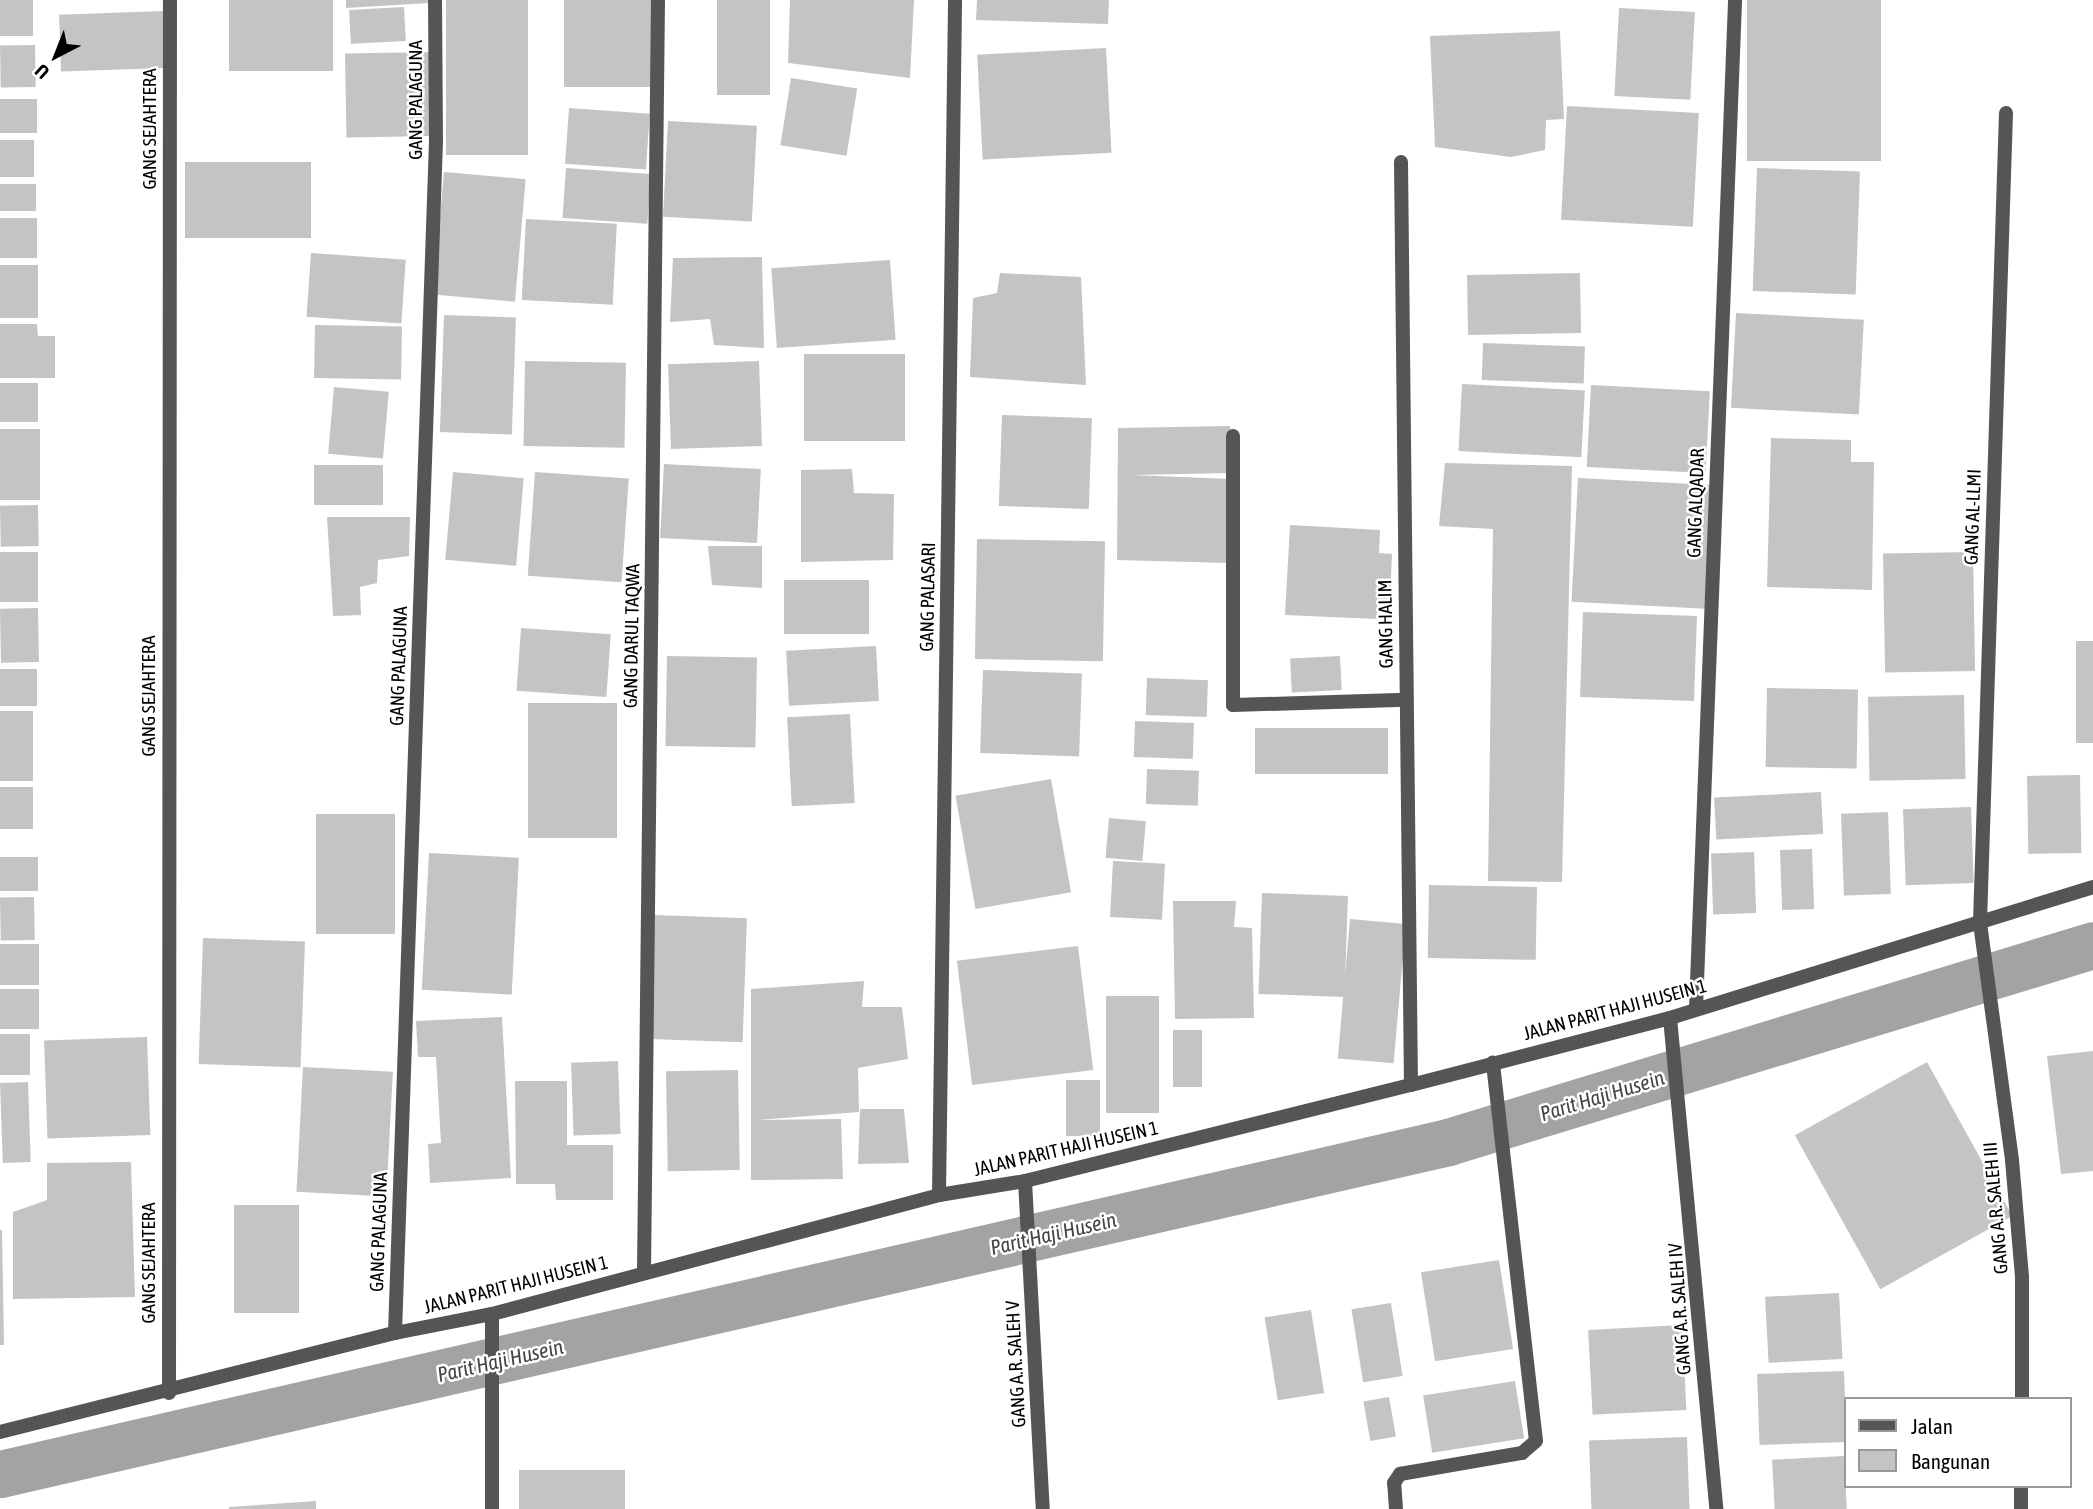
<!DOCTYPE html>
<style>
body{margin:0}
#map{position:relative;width:2093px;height:1509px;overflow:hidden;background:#fff;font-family:"Asap Condensed",sans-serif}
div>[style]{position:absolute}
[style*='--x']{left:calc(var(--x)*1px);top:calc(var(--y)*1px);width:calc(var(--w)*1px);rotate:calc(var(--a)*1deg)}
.canal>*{height:47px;margin:-23.5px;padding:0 23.5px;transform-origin:23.5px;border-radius:23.5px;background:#a3a3a3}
.building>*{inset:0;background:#c4c4c4;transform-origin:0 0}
.street>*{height:14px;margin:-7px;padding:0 7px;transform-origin:7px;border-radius:7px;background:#555}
span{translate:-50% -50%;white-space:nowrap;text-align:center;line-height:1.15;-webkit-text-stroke:5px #fff;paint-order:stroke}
.street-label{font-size:19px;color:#000}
.water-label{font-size:21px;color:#444;font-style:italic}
.legend{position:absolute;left:1844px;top:1397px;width:228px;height:91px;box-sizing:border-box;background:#fff;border:2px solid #999;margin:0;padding:9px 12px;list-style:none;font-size:21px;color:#000}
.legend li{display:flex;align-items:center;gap:14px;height:35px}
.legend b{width:35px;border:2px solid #999}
.north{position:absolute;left:21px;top:21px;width:70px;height:70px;-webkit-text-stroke:5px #fff;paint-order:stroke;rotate:222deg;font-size:19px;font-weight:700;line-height:28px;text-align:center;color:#000}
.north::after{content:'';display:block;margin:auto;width:24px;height:32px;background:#000;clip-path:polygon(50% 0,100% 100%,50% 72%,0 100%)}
</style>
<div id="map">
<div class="canal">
<div style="--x:0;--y:1474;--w:1486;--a:-12.91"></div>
<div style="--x:1448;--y:1142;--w:674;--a:-16.98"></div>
</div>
<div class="building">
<div style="left:0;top:0;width:33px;height:36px"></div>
<div style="left:229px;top:0;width:104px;height:71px"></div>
<div style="clip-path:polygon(346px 0,429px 0,430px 3px,346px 8px)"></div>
<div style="left:446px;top:0;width:82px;height:155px"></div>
<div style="left:564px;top:0;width:90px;height:87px"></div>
<div style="left:717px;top:0;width:53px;height:95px"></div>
<div style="clip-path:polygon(790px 0,914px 0,910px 78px,788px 63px)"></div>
<div style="clip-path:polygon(977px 0,1109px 0,1108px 24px,976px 20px)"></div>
<div style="left:1747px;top:0;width:134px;height:161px"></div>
<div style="left:404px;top:7px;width:34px;height:55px;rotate:87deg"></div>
<div style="left:1619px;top:8px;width:76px;height:88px;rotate:3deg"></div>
<div style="left:163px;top:11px;width:57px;height:104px;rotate:88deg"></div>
<div style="clip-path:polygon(1560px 31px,1564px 119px,1546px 120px,1545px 150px,1511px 157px,1435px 147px,1430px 36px)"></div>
<div style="left:35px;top:45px;width:42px;height:35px;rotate:89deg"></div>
<div style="left:1106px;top:48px;width:105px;height:129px;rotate:87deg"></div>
<div style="left:430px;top:52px;width:84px;height:85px;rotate:89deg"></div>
<div style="left:791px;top:78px;width:67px;height:68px;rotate:9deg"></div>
<div style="left:0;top:99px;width:37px;height:34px"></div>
<div style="left:1567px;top:106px;width:132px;height:114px;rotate:3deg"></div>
<div style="left:569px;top:108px;width:81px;height:56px;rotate:4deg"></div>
<div style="left:668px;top:121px;width:89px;height:96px;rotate:3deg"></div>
<div style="left:0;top:140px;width:34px;height:37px"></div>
<div style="left:311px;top:162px;width:76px;height:126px;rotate:90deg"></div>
<div style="left:566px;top:168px;width:85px;height:50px;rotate:4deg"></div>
<div style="left:1757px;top:168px;width:103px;height:123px;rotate:2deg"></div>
<div style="left:444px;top:172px;width:82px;height:123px;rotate:5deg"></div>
<div style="left:0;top:184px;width:36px;height:27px"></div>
<div style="left:0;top:218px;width:37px;height:40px"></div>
<div style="left:526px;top:219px;width:91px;height:81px;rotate:3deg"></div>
<div style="left:311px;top:253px;width:95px;height:64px;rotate:4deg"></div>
<div style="clip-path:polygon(762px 257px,764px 348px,714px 345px,710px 319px,670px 322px,673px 258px)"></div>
<div style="left:890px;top:260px;width:80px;height:119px;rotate:86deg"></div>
<div style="left:0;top:265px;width:38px;height:53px"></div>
<div style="clip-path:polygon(1000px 273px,1081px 277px,1086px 385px,970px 377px,973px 298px,997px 293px)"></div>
<div style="left:1580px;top:273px;width:60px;height:113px;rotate:89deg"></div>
<div style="left:1736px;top:313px;width:128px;height:95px;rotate:3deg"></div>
<div style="left:444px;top:315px;width:72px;height:117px;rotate:2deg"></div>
<div style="clip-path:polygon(0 324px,37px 324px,38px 336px,55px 336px,55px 378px,0 378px)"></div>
<div style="left:315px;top:325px;width:87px;height:53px;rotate:1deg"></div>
<div style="left:1483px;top:343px;width:102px;height:37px;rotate:2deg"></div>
<div style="left:804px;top:354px;width:101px;height:87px"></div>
<div style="left:525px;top:361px;width:101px;height:85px;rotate:1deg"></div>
<div style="left:759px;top:361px;width:85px;height:91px;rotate:88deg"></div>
<div style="left:0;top:383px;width:38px;height:39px"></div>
<div style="left:1462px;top:384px;width:123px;height:67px;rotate:3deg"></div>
<div style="left:1591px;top:385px;width:119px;height:82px;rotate:3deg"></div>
<div style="left:334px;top:387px;width:55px;height:67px;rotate:5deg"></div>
<div style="left:1002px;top:415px;width:90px;height:91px;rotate:2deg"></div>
<div style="clip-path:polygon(1230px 426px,1231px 473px,1131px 475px,1231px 479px,1229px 563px,1117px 560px,1118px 428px)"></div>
<div style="left:0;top:429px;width:40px;height:71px"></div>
<div style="clip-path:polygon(1771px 438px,1851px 440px,1851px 462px,1874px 462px,1872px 590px,1767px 587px)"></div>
<div style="clip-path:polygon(1445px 463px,1572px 466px,1562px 882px,1488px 881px,1493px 529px,1439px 526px)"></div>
<div style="left:664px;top:464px;width:97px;height:74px;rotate:3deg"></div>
<div style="left:314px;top:465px;width:69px;height:40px"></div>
<div style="clip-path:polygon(852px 469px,854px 493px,894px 494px,893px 560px,801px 562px,801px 470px)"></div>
<div style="left:453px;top:472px;width:71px;height:88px;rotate:5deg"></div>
<div style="left:535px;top:472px;width:94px;height:104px;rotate:4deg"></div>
<div style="left:1578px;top:478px;width:134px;height:124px;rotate:3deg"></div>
<div style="left:38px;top:505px;width:41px;height:38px;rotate:89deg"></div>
<div style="clip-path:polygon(327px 517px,410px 517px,409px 556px,378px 560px,377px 583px,360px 587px,361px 615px,333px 616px)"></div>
<div style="clip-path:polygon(1290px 525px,1380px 530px,1379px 553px,1392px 554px,1390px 600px,1378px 600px,1377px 619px,1285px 615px)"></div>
<div style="left:977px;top:539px;width:128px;height:120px;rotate:1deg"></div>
<div style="clip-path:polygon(708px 546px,762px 546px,762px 588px,712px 585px)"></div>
<div style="left:0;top:552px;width:38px;height:50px"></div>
<div style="left:1973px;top:552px;width:119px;height:90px;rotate:89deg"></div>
<div style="left:784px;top:580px;width:85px;height:54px"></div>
<div style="left:38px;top:608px;width:54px;height:38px;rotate:89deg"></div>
<div style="left:1583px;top:612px;width:114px;height:85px;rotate:2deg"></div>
<div style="left:521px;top:628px;width:90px;height:63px;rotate:4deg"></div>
<div style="left:2076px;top:641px;width:17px;height:102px"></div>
<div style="left:876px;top:646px;width:55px;height:90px;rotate:87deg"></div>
<div style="left:667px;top:656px;width:90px;height:90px;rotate:1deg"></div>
<div style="left:1340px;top:656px;width:34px;height:50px;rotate:87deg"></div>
<div style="left:0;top:669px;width:37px;height:37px"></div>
<div style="left:983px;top:670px;width:99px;height:83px;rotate:2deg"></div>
<div style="left:1147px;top:678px;width:61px;height:37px;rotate:2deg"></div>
<div style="left:1767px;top:688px;width:91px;height:79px;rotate:1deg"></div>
<div style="left:1964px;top:695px;width:84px;height:96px;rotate:89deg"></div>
<div style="left:528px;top:703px;width:89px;height:135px"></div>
<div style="left:0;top:711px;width:33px;height:70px"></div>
<div style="left:850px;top:714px;width:89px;height:63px;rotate:87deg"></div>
<div style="left:1135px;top:721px;width:59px;height:36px;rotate:2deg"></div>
<div style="left:1255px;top:728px;width:133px;height:46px"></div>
<div style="left:1147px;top:769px;width:52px;height:35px;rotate:2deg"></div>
<div style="left:2080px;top:775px;width:78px;height:53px;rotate:89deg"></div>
<div style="left:1051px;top:779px;width:115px;height:97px;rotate:80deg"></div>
<div style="left:0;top:787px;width:33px;height:42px"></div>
<div style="left:1821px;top:792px;width:42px;height:107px;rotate:87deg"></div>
<div style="left:1971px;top:807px;width:76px;height:68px;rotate:88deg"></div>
<div style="left:1888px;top:812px;width:82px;height:47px;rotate:88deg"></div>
<div style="left:316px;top:814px;width:79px;height:120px"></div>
<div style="left:1109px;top:818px;width:37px;height:40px;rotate:5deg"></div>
<div style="left:1812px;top:849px;width:60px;height:32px;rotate:88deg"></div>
<div style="left:1754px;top:852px;width:61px;height:43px;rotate:88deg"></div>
<div style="left:429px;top:853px;width:90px;height:137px;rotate:3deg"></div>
<div style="left:0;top:857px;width:38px;height:34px"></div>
<div style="left:1113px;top:861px;width:52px;height:56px;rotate:3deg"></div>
<div style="left:1429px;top:885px;width:108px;height:73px;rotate:1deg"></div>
<div style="left:1262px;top:893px;width:86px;height:101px;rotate:2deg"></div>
<div style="left:34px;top:897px;width:43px;height:34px;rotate:89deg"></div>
<div style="clip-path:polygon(1173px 901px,1236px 901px,1234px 927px,1252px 928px,1254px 1018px,1175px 1019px)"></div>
<div style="left:654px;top:915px;width:93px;height:124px;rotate:2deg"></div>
<div style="left:1350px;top:919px;width:56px;height:140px;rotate:5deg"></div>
<div style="left:203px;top:938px;width:102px;height:126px;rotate:2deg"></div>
<div style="left:0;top:944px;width:39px;height:41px"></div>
<div style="left:1078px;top:946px;width:125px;height:122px;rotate:83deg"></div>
<div style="clip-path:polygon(864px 981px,862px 1007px,902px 1007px,908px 1059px,858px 1068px,859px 1112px,759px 1120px,841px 1119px,843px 1179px,751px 1180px,751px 989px)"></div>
<div style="left:0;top:989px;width:39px;height:40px"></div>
<div style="left:1106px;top:996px;width:53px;height:117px"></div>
<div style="clip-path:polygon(502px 1017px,511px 1178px,430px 1183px,428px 1144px,441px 1143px,436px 1057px,418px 1057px,416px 1021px)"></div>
<div style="left:1173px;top:1030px;width:29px;height:57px"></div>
<div style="left:0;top:1034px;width:30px;height:41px"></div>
<div style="left:147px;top:1037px;width:98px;height:103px;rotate:88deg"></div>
<div style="clip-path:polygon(2093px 1051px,2093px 1171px,2061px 1174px,2047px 1056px)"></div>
<div style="left:618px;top:1061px;width:73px;height:47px;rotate:88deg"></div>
<div style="left:1927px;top:1062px;width:176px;height:151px;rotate:61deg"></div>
<div style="left:303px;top:1067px;width:90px;height:125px;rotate:3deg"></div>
<div style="left:738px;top:1070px;width:100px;height:72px;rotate:89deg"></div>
<div style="left:1066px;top:1080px;width:34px;height:56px"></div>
<div style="clip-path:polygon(515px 1081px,567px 1081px,567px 1145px,613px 1145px,613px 1200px,556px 1200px,555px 1184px,516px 1184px)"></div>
<div style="left:28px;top:1082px;width:80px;height:28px;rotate:88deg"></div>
<div style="clip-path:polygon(860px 1109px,904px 1109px,909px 1163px,858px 1164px)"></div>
<div style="clip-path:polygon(131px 1162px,135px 1297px,13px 1299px,13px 1212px,47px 1200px,47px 1163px)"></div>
<div style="left:234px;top:1205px;width:65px;height:108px"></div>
<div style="clip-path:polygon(0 1230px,2px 1230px,4px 1345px,0 1345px)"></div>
<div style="left:1499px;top:1260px;width:90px;height:79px;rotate:81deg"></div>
<div style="left:1839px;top:1293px;width:66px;height:74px;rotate:87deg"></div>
<div style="left:1391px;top:1303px;width:74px;height:40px;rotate:81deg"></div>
<div style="left:1311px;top:1310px;width:84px;height:47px;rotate:81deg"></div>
<div style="left:1682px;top:1325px;width:85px;height:94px;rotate:87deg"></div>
<div style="left:1844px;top:1371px;width:71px;height:87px;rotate:88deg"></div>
<div style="left:1515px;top:1381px;width:58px;height:93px;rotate:81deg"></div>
<div style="left:1389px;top:1397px;width:40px;height:26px;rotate:80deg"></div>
<div style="left:1687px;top:1437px;width:72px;height:98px;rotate:88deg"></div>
<div style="left:1844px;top:1456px;width:53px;height:72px;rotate:87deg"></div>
<div style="left:625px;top:1470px;width:39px;height:106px;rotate:90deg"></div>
<div style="clip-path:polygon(316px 1501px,316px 1509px,229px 1509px,229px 1507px)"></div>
</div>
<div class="street">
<div style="--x:2006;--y:113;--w:810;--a:91.84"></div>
<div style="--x:1980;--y:923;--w:239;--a:82.3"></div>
<div style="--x:2012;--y:1160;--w:117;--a:85.1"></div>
<div style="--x:2022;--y:1277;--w:122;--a:90"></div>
<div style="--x:1401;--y:162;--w:923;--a:89.38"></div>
<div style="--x:1233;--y:436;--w:269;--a:90"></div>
<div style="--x:1233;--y:705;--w:173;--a:-1.7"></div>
<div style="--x:1696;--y:1008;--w:1009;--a:-87.78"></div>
<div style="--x:1670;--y:1018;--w:493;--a:84.6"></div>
<div style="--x:1025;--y:1181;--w:328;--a:86.9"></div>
<div style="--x:939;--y:1195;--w:1195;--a:-89.23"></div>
<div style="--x:644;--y:1273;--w:1273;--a:-89.37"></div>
<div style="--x:492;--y:1314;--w:195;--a:90"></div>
<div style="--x:395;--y:1333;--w:1193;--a:-88.03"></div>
<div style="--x:436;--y:141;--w:141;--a:-90.4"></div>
<div style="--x:169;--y:1393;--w:1393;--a:-89.96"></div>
<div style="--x:0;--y:1432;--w:407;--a:-14.1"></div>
<div style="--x:395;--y:1333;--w:99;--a:-11.1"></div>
<div style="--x:492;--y:1314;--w:463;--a:-14.9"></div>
<div style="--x:939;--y:1195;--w:87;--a:-9.2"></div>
<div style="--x:1025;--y:1181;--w:398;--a:-14"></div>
<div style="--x:1411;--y:1085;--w:268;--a:-14.5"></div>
<div style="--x:1670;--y:1018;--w:443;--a:-17.2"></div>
<div style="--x:1396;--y:1509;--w:26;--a:-94"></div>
<div style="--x:1394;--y:1483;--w:11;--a:-56"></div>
<div style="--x:1400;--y:1474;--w:124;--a:-9.8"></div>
<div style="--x:1522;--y:1453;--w:18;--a:-41"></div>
<div style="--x:1536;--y:1441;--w:381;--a:-96.5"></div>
<div style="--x:2021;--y:1509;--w:23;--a:-90"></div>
</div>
<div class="street-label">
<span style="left:416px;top:100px;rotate:-90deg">GANG PALAGUNA</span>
<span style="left:150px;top:129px;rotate:-90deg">GANG SEJAHTERA</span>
<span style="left:1696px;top:503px;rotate:-88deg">GANG ALQADAR</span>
<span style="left:1973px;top:517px;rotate:-88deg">GANG AL-LLMI</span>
<span style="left:928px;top:597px;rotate:-89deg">GANG PALASARI</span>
<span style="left:1386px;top:624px;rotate:-91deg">GANG HALIM</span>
<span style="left:632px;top:636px;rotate:-89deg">GANG DARUL TAQWA</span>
<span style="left:399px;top:666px;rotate:-88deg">GANG PALAGUNA</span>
<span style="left:149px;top:696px;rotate:-90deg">GANG SEJAHTERA</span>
<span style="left:1615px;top:1010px;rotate:-15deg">JALAN PARIT HAJI HUSEIN 1</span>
<span style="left:1066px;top:1149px;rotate:-13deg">JALAN PARIT HAJI HUSEIN 1</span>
<span style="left:1996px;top:1208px;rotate:-95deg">GANG A.R. SALEH III</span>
<span style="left:379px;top:1232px;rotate:-88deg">GANG PALAGUNA</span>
<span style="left:149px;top:1263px;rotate:-90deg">GANG SEJAHTERA</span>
<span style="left:516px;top:1285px;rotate:-14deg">JALAN PARIT HAJI HUSEIN 1</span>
<span style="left:1680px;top:1309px;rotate:-94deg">GANG A.R. SALEH IV</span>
<span style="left:1016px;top:1364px;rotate:-93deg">GANG A.R. SALEH V</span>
</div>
<div class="water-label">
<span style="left:1602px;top:1095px;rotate:-17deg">Parit Haji Husein</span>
<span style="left:1053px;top:1233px;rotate:-13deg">Parit Haji Husein</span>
<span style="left:500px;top:1360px;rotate:-13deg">Parit Haji Husein</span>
</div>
<ul class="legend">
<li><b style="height:9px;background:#555"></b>Jalan</li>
<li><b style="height:19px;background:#c4c4c4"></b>Bangunan</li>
</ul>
<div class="north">U</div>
</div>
